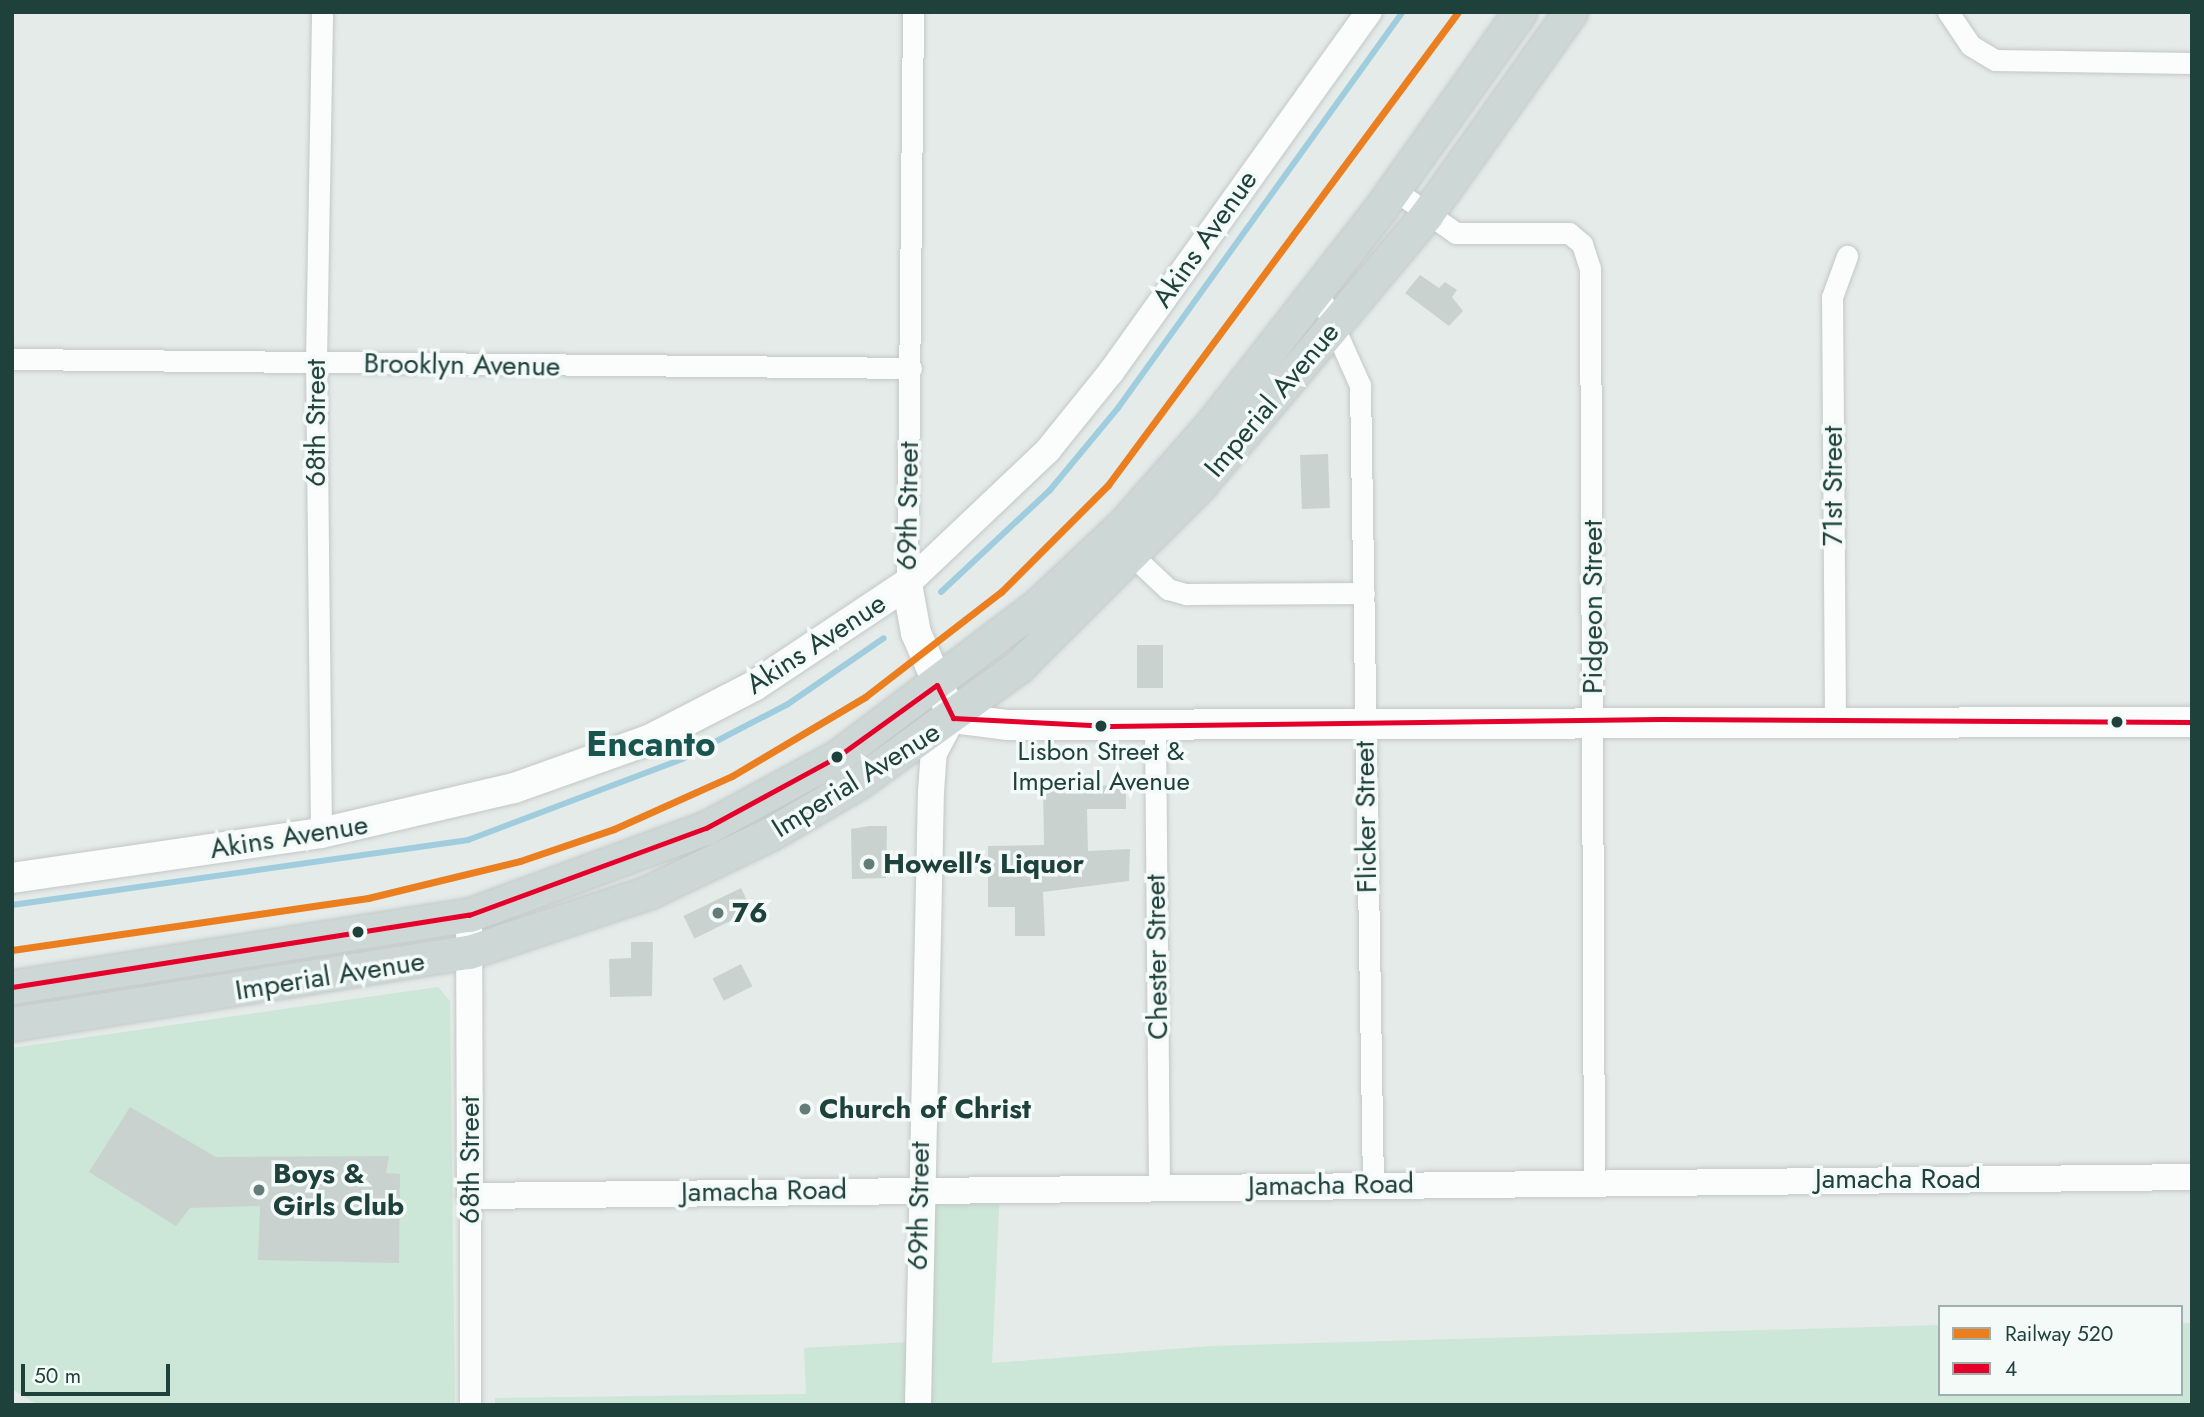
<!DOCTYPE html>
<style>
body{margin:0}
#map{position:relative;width:2204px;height:1417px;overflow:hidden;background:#e5ebe9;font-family:Jost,sans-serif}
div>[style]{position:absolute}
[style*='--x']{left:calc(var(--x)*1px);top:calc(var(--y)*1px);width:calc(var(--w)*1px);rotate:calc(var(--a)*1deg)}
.green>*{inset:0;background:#cce6d7}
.stream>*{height:6px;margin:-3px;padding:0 3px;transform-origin:3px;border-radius:3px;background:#a0cdde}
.building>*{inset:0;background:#cad2d0;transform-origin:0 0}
.roads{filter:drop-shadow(0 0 2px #c2c8c6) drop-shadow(0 0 2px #c2c8c6)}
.minor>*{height:21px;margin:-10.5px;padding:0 10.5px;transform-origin:10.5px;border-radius:10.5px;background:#fbfcfc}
.tertiary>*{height:26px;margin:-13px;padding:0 13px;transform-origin:13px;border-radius:13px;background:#fbfcfc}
.secondary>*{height:30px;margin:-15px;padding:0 15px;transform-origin:15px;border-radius:15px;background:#fbfcfc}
.primary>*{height:33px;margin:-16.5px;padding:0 16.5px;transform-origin:16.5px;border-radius:16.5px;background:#cdd7d5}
.bus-1>*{height:5px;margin:-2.5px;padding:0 2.5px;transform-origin:2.5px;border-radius:2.5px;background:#e4002b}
.rail-1>*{height:7px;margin:-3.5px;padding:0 3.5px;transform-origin:3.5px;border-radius:3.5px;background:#eb7f20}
.dots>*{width:19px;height:19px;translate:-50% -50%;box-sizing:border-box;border:4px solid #f3faf7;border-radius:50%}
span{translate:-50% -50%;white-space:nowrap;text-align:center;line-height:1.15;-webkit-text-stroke:7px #f3faf7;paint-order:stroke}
.bus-label{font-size:26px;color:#1f413c}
.street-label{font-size:28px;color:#1f413c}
.poi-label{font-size:28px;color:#1f413c;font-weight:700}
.left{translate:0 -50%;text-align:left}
.district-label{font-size:35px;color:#19554f;font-weight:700}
.frame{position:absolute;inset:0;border:14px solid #1f413c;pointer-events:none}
.legend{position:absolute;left:1938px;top:1305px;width:245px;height:91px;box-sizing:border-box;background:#f3faf7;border:2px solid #9eb0ac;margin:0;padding:9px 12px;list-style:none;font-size:21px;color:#1f413c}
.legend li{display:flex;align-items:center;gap:14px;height:35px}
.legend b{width:35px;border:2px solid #9eb0ac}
.scale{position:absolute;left:21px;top:1364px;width:149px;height:32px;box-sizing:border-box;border:4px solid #1f413c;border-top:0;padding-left:9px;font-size:21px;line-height:24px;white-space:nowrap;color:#1f413c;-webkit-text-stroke:5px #f3faf7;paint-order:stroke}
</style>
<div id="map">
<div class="green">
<div style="clip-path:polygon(438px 987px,450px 1001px,455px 1405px,38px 1405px,12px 1389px,12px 1048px)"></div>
<div style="clip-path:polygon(918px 1187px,1000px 1187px,992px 1363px,1211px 1346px,1940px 1325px,1940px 1394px,2181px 1394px,2181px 1323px,2192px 1323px,2192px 1405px,495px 1405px,495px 1398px,806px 1394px,804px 1348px,926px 1341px)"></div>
</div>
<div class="stream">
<div style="--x:941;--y:592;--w:149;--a:-43.1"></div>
<div style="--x:1050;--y:490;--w:107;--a:-50.3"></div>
<div style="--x:1118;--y:408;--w:488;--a:-54.3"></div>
<div style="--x:12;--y:905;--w:461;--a:-8.1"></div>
<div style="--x:468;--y:840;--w:229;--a:-20.7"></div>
<div style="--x:682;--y:759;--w:119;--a:-27.4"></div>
<div style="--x:788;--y:704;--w:116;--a:-34.5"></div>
</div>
<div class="building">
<div style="clip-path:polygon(1420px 275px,1439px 288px,1445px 282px,1457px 290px,1452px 297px,1463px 311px,1449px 326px,1405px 293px)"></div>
<div style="left:1328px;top:454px;width:54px;height:28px;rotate:88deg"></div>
<div style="left:1137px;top:645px;width:26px;height:43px"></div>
<div style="clip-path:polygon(1087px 784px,1126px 787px,1126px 809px,1087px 809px,1088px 851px,1130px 849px,1129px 881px,1043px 892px,1045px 936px,1015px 936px,1015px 907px,988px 907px,988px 846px,1044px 845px,1043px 786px)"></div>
<div style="clip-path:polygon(869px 826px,887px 826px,886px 878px,852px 879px,851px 829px)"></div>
<div style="left:741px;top:888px;width:25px;height:64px;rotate:64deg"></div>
<div style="clip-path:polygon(631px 942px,653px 942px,652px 996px,610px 997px,609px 959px,631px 958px)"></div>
<div style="left:741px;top:964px;width:25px;height:32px;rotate:63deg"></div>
<div style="clip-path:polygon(130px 1107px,216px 1157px,389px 1156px,386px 1173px,400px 1174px,399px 1263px,258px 1260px,260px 1206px,190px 1208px,176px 1226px,89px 1172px)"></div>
</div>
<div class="roads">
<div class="minor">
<div style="--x:1948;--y:12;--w:40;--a:56"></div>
<div style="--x:1970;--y:45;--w:29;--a:31"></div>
<div style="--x:1995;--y:60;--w:197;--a:0.9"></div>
<div style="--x:1393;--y:189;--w:77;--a:34.9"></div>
<div style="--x:1456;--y:233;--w:113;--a:0"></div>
<div style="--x:1569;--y:233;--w:17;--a:40"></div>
<div style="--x:1582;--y:244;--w:25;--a:72"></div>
<div style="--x:1590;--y:268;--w:913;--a:89.75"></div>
<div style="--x:1317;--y:289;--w:105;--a:65.9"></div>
<div style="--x:1360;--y:385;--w:800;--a:89.07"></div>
<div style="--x:12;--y:359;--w:899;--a:0.57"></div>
<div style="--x:1134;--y:557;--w:47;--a:43.3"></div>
<div style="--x:1168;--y:589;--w:19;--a:16"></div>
<div style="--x:1186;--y:594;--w:178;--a:-0.3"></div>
<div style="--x:907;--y:584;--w:572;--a:-89.4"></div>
<div style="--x:1835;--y:720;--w:423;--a:-90.4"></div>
<div style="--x:1832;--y:297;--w:44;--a:-69.9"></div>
<div style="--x:1155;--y:726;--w:461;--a:89.5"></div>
<div style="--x:321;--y:833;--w:472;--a:-90.6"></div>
<div style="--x:316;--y:361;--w:349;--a:-89"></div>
<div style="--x:470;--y:1196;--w:209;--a:90"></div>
</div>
<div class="tertiary">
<div style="--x:907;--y:584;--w:195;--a:-43.5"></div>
<div style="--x:1048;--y:450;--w:100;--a:-51.1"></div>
<div style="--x:1111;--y:372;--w:443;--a:-54.4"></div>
<div style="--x:469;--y:915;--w:281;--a:89.8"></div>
<div style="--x:470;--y:1196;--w:1722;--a:-0.63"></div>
<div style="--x:918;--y:1405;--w:613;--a:-88.79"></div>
<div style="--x:931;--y:792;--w:39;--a:-86"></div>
<div style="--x:934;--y:753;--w:40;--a:-62"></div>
</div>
<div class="secondary">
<div style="--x:12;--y:878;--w:312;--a:-8.3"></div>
<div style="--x:321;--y:833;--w:198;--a:-13.1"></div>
<div style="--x:514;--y:788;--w:143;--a:-19.6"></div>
<div style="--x:649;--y:740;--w:118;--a:-27.2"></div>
<div style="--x:754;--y:686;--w:184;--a:-33.7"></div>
<div style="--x:907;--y:584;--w:50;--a:79.6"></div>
<div style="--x:916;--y:633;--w:93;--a:66.5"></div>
<div style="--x:953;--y:718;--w:54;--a:7.4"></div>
<div style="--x:1007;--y:725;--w:1185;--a:-0.15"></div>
</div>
<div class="primary">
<div style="--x:12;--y:987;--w:463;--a:-9"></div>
<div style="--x:469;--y:915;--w:252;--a:-20.2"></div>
<div style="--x:706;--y:828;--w:149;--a:-28.5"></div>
<div style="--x:837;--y:757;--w:252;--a:-37.1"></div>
<div style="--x:1038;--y:605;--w:120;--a:-43.3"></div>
<div style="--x:1125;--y:523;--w:132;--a:-48.7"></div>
<div style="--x:1212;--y:424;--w:273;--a:-52"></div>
<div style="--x:1380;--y:209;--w:242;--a:-54.6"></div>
<div style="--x:12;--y:1024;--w:463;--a:-9"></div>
<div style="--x:469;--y:952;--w:190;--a:-18.4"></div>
<div style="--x:649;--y:892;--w:134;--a:-25.6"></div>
<div style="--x:770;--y:834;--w:103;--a:-30.3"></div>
<div style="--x:859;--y:782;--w:198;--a:-35.9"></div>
<div style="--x:1019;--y:666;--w:255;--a:-45"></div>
<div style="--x:1199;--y:486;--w:354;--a:-50"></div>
<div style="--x:1426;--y:215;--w:249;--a:-54.6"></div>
</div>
</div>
<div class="bus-1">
<div style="--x:953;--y:718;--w:157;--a:2.9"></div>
<div style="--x:1110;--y:726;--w:551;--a:-0.73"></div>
<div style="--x:1661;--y:719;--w:531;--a:0.32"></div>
<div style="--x:12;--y:987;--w:463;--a:-9"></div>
<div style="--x:469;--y:915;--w:252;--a:-20.2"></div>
<div style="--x:706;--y:828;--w:149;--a:-28.5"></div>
<div style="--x:837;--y:757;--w:123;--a:-35.8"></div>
<div style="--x:937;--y:685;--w:37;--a:64"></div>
</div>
<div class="rail-1">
<div style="--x:12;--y:950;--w:360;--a:-8.3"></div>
<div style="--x:368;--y:898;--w:156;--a:-13.7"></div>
<div style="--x:520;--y:861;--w:99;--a:-18.8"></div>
<div style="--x:614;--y:829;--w:129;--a:-24.2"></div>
<div style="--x:732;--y:776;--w:155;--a:-30.7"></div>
<div style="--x:865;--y:697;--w:172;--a:-37.7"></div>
<div style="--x:1001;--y:592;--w:151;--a:-45"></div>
<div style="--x:1108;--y:485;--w:588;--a:-53.5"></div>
</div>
<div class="dots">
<div style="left:2117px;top:722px;background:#1f413c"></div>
<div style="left:1101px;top:726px;background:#1f413c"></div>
<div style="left:837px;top:757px;background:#1f413c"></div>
<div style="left:869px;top:864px;background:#647c79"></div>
<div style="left:718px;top:913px;background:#647c79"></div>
<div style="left:358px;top:932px;background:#1f413c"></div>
<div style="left:805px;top:1109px;background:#647c79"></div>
<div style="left:259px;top:1190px;background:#647c79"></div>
</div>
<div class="bus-label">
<span style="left:1101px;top:767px">Lisbon Street &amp;<br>Imperial Avenue</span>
</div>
<div class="street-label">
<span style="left:1205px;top:239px;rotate:-55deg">Akins Avenue</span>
<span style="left:462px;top:365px;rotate:1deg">Brooklyn Avenue</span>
<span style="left:1272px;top:400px;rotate:-50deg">Imperial Avenue</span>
<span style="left:316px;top:423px;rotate:-90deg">68th Street</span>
<span style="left:1833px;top:486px;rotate:-90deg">71st Street</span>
<span style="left:908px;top:506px;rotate:-89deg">69th Street</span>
<span style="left:1593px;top:607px;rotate:-90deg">Pidgeon Street</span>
<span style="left:816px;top:644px;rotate:-33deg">Akins Avenue</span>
<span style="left:856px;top:780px;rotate:-32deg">Imperial Avenue</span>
<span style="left:1366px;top:817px;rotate:-91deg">Flicker Street</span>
<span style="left:289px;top:837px;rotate:-9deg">Akins Avenue</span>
<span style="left:1157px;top:957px;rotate:-91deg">Chester Street</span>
<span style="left:330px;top:976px;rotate:-9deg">Imperial Avenue</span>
<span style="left:470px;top:1160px;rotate:-90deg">68th Street</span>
<span style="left:1898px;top:1179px">Jamacha Road</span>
<span style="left:1331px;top:1185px;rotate:-1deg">Jamacha Road</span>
<span style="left:764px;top:1191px;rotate:-1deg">Jamacha Road</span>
<span style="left:919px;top:1206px;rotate:-89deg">69th Street</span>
</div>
<div class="poi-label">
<span class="left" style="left:883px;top:864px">Howell's Liquor</span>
<span class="left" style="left:732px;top:913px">76</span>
<span class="left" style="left:819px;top:1109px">Church of Christ</span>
<span class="left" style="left:273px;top:1190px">Boys &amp;<br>Girls Club</span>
</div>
<div class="district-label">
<span style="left:651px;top:744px">Encanto</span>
</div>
<div class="frame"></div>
<ul class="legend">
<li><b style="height:9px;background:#eb7f20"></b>Railway 520</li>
<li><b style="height:9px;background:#e4002b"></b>4</li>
</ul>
<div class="scale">50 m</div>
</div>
